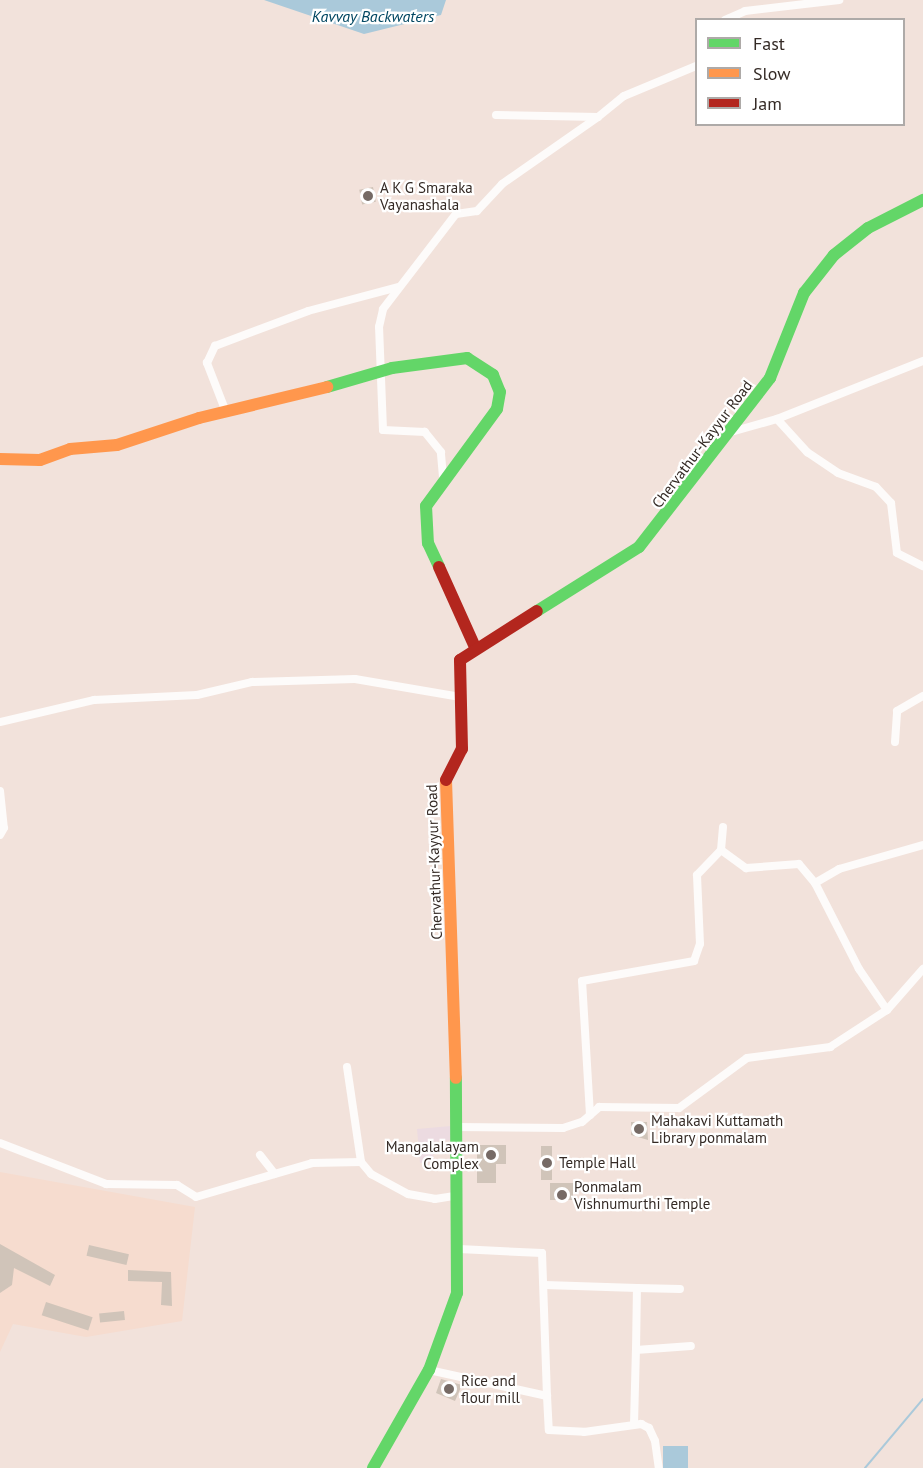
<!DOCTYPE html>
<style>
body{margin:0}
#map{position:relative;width:923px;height:1468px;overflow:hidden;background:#f2e2db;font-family:"PT Sans",sans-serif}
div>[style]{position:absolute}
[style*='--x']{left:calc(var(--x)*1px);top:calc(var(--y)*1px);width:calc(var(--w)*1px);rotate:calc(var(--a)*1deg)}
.built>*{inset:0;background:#f6dccf}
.industrial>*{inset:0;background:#ecdbe1}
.water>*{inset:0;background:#aac9da;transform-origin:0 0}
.stream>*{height:2px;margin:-1px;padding:0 1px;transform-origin:1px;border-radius:1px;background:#aac9da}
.building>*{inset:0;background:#d0c4b9;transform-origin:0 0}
.street>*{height:8px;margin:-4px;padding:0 4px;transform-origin:4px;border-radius:4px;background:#fdfbfa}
.fast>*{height:12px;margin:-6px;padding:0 6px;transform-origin:6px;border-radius:6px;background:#63d668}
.slow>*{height:12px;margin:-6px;padding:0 6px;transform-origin:6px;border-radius:6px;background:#ff974d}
.jam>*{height:12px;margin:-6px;padding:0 6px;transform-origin:6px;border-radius:6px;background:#b3261e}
.dots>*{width:16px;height:16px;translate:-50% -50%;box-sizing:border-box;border:3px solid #fff;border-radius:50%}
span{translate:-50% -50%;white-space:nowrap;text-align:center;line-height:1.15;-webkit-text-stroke:4.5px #fff;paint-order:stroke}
.poi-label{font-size:15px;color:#342a25}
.left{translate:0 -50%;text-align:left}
.right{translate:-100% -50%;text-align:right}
.street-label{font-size:15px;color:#342a25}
.water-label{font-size:16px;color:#004661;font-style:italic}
.legend{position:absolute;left:695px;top:18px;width:210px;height:108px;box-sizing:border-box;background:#fff;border:2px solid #aeaaa8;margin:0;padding:8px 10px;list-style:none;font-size:18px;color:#342a25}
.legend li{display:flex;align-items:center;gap:12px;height:30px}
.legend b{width:30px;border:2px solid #aeaaa8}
</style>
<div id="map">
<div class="built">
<div style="clip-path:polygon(0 1172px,195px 1207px,182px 1321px,86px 1337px,13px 1324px,0 1352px)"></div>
</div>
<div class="industrial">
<div style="clip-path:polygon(451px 1126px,452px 1140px,432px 1142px,434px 1162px,420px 1163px,417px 1129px)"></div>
</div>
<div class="water">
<div style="clip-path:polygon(264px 0,446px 0,441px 15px,364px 34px)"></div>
<div style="left:688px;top:1446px;width:22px;height:25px;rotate:90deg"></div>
</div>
<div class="stream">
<div style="--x:865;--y:1468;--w:90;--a:-50"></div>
</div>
<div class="building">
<div style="left:373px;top:187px;width:15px;height:14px;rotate:79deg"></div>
<div style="clip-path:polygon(631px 1122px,647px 1122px,648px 1140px,631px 1135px)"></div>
<div style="clip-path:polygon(477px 1145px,506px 1145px,506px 1164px,496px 1164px,496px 1183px,477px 1183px)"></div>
<div style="left:541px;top:1146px;width:11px;height:34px"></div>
<div style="left:550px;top:1183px;width:23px;height:17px"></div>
<div style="clip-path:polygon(0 1244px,55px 1275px,50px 1286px,14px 1268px,12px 1285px,0 1293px)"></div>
<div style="left:89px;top:1245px;width:41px;height:11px;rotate:13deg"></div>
<div style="clip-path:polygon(128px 1270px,171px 1272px,172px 1306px,161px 1305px,162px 1282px,128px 1281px)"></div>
<div style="left:46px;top:1302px;width:49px;height:14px;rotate:18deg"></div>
<div style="left:124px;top:1311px;width:9px;height:25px;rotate:84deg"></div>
<div style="clip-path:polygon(441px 1379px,462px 1385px,455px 1401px,436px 1393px)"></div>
</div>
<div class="street">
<div style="--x:725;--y:20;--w:22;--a:-24"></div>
<div style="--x:745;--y:11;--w:95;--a:-6.7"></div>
<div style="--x:496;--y:115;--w:102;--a:1.1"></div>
<div style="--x:598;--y:117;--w:33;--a:-39"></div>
<div style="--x:624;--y:96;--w:78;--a:-22.6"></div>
<div style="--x:226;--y:412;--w:53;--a:-111.2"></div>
<div style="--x:207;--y:363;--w:19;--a:-65"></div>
<div style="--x:215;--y:346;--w:99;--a:-20.6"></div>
<div style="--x:308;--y:311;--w:93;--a:-14.9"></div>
<div style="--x:777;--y:419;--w:45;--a:47.7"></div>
<div style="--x:807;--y:452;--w:37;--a:34"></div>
<div style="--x:838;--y:473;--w:40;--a:20.2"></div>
<div style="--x:876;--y:487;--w:22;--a:47"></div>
<div style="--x:891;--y:503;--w:50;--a:83.2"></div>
<div style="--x:897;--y:553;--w:29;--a:27"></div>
<div style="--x:731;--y:432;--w:48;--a:-15.8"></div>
<div style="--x:777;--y:419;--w:157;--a:-21.7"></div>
<div style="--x:443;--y:477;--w:25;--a:-95"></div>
<div style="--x:441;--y:452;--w:26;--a:-129"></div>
<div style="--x:425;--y:432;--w:42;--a:-177.3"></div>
<div style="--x:383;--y:430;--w:103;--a:-92.2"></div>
<div style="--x:379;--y:327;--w:18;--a:-77"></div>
<div style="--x:383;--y:309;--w:120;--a:-52.5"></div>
<div style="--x:456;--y:214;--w:21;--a:-8"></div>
<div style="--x:477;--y:211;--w:37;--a:-47"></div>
<div style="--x:502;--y:184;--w:117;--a:-34.9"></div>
<div style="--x:0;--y:722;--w:97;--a:-13.2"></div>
<div style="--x:94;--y:700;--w:103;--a:-2.8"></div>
<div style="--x:197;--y:695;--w:57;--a:-13.3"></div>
<div style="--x:252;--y:682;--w:103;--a:-1.7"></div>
<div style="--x:355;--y:679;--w:107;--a:9.7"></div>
<div style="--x:895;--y:742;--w:31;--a:-86"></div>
<div style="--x:897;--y:711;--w:30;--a:-30"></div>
<div style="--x:0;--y:791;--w:37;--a:84"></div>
<div style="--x:4;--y:828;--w:8;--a:120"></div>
<div style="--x:721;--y:850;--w:31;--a:36"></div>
<div style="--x:746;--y:868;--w:53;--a:-4.3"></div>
<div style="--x:799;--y:864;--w:25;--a:50"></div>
<div style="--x:887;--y:1010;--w:50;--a:-124.3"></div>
<div style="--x:859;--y:969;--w:97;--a:-117.1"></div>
<div style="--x:815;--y:883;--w:28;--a:-30"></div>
<div style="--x:839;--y:869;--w:87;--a:-15.9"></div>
<div style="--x:347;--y:1067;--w:96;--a:81.6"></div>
<div style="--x:590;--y:1115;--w:134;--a:-93.4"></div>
<div style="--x:582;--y:981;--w:114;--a:-10.1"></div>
<div style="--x:694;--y:961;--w:18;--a:-71"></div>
<div style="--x:700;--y:944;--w:69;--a:-92.5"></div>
<div style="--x:697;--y:875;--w:35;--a:-46"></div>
<div style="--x:721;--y:850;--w:23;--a:-85"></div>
<div style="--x:456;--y:1127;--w:107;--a:0.5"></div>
<div style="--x:563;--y:1128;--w:20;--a:-18"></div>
<div style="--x:582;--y:1122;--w:23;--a:-41"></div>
<div style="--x:599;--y:1107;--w:80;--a:0.7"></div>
<div style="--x:679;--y:1108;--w:84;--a:-36.3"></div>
<div style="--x:747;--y:1058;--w:84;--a:-7.5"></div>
<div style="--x:830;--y:1047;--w:68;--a:-33"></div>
<div style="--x:887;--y:1010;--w:55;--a:-48.7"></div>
<div style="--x:0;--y:1143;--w:114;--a:21.1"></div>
<div style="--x:106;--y:1184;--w:71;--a:0.8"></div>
<div style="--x:177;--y:1185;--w:22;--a:32"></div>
<div style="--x:196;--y:1197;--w:121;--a:-16.3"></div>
<div style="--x:312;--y:1163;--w:49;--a:-1.2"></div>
<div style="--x:361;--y:1162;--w:16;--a:50"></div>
<div style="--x:371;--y:1174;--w:42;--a:28.4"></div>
<div style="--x:408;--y:1194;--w:27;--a:10"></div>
<div style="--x:435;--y:1199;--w:20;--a:-9"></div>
<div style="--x:260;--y:1155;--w:24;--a:52"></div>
<div style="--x:459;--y:1249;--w:83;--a:2.8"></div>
<div style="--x:542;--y:1253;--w:143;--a:88"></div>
<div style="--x:545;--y:1285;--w:92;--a:1.9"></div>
<div style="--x:636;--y:1350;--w:62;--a:-89.1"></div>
<div style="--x:637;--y:1288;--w:43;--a:1.3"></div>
<div style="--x:429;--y:1370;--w:121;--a:12.4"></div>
<div style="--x:547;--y:1396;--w:34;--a:87"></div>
<div style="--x:549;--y:1430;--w:35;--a:3"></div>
<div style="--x:584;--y:1432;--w:58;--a:-8"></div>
<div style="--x:641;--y:1424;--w:9;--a:27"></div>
<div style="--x:649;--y:1428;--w:14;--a:65"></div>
<div style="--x:655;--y:1441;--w:27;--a:82"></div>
<div style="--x:634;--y:1424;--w:74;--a:-88.5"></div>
<div style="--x:636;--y:1350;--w:55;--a:-4.2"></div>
</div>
<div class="fast">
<div style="--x:327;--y:387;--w:68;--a:-16.3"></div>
<div style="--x:392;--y:368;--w:76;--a:-7.6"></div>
<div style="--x:467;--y:358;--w:31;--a:33"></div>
<div style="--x:493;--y:375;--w:18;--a:68"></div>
<div style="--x:500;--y:392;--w:17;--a:100"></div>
<div style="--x:497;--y:409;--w:120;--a:126.2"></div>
<div style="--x:426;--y:506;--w:37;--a:87"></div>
<div style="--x:428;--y:543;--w:26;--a:65"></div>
<div style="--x:537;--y:611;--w:120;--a:-32.1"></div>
<div style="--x:639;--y:547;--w:214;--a:-52.2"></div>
<div style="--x:770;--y:378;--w:92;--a:-68.2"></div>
<div style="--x:804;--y:293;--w:48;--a:-51.7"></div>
<div style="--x:834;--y:255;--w:43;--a:-38.5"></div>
<div style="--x:868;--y:228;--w:62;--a:-27"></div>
<div style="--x:373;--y:1468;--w:113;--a:-60.3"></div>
<div style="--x:429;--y:1370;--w:82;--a:-70"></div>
<div style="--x:457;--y:1293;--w:215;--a:-90.3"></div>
</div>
<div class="slow">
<div style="--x:0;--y:459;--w:40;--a:1.4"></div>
<div style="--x:40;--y:460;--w:32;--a:-20"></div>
<div style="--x:70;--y:449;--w:47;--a:-4.9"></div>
<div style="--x:117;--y:445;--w:86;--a:-18.2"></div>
<div style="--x:199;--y:418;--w:132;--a:-13.6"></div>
<div style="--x:446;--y:780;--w:298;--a:88.1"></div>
</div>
<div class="jam">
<div style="--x:439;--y:567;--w:88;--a:65.8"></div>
<div style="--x:446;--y:780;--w:35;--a:-63"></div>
<div style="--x:462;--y:749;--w:89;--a:-91.3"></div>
<div style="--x:460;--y:660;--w:91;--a:-32.5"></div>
</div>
<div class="dots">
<div style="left:368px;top:196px;background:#766a65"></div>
<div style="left:639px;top:1129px;background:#766a65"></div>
<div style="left:491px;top:1155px;background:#766a65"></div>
<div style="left:547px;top:1163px;background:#766a65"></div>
<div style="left:562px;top:1195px;background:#766a65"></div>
<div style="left:449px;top:1389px;background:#766a65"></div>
</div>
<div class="poi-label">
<span class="left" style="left:380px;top:196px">A K G Smaraka<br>Vayanashala</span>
<span class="left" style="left:651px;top:1129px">Mahakavi Kuttamath<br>Library ponmalam</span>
<span class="right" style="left:479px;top:1155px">Mangalalayam<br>Complex</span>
<span class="left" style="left:559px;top:1163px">Temple Hall</span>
<span class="left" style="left:574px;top:1195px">Ponmalam<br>Vishnumurthi Temple</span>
<span class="left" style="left:461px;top:1389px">Rice and<br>flour mill</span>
</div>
<div class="street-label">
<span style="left:702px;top:444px;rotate:-53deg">Chervathur-Kayyur Road</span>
<span style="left:434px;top:862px;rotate:-92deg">Chervathur-Kayyur Road</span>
</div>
<div class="water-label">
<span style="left:373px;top:16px">Kavvay Backwaters</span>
</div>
<ul class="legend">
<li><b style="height:8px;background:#63d668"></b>Fast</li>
<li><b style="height:8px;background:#ff974d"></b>Slow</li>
<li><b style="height:8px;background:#b3261e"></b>Jam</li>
</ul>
</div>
